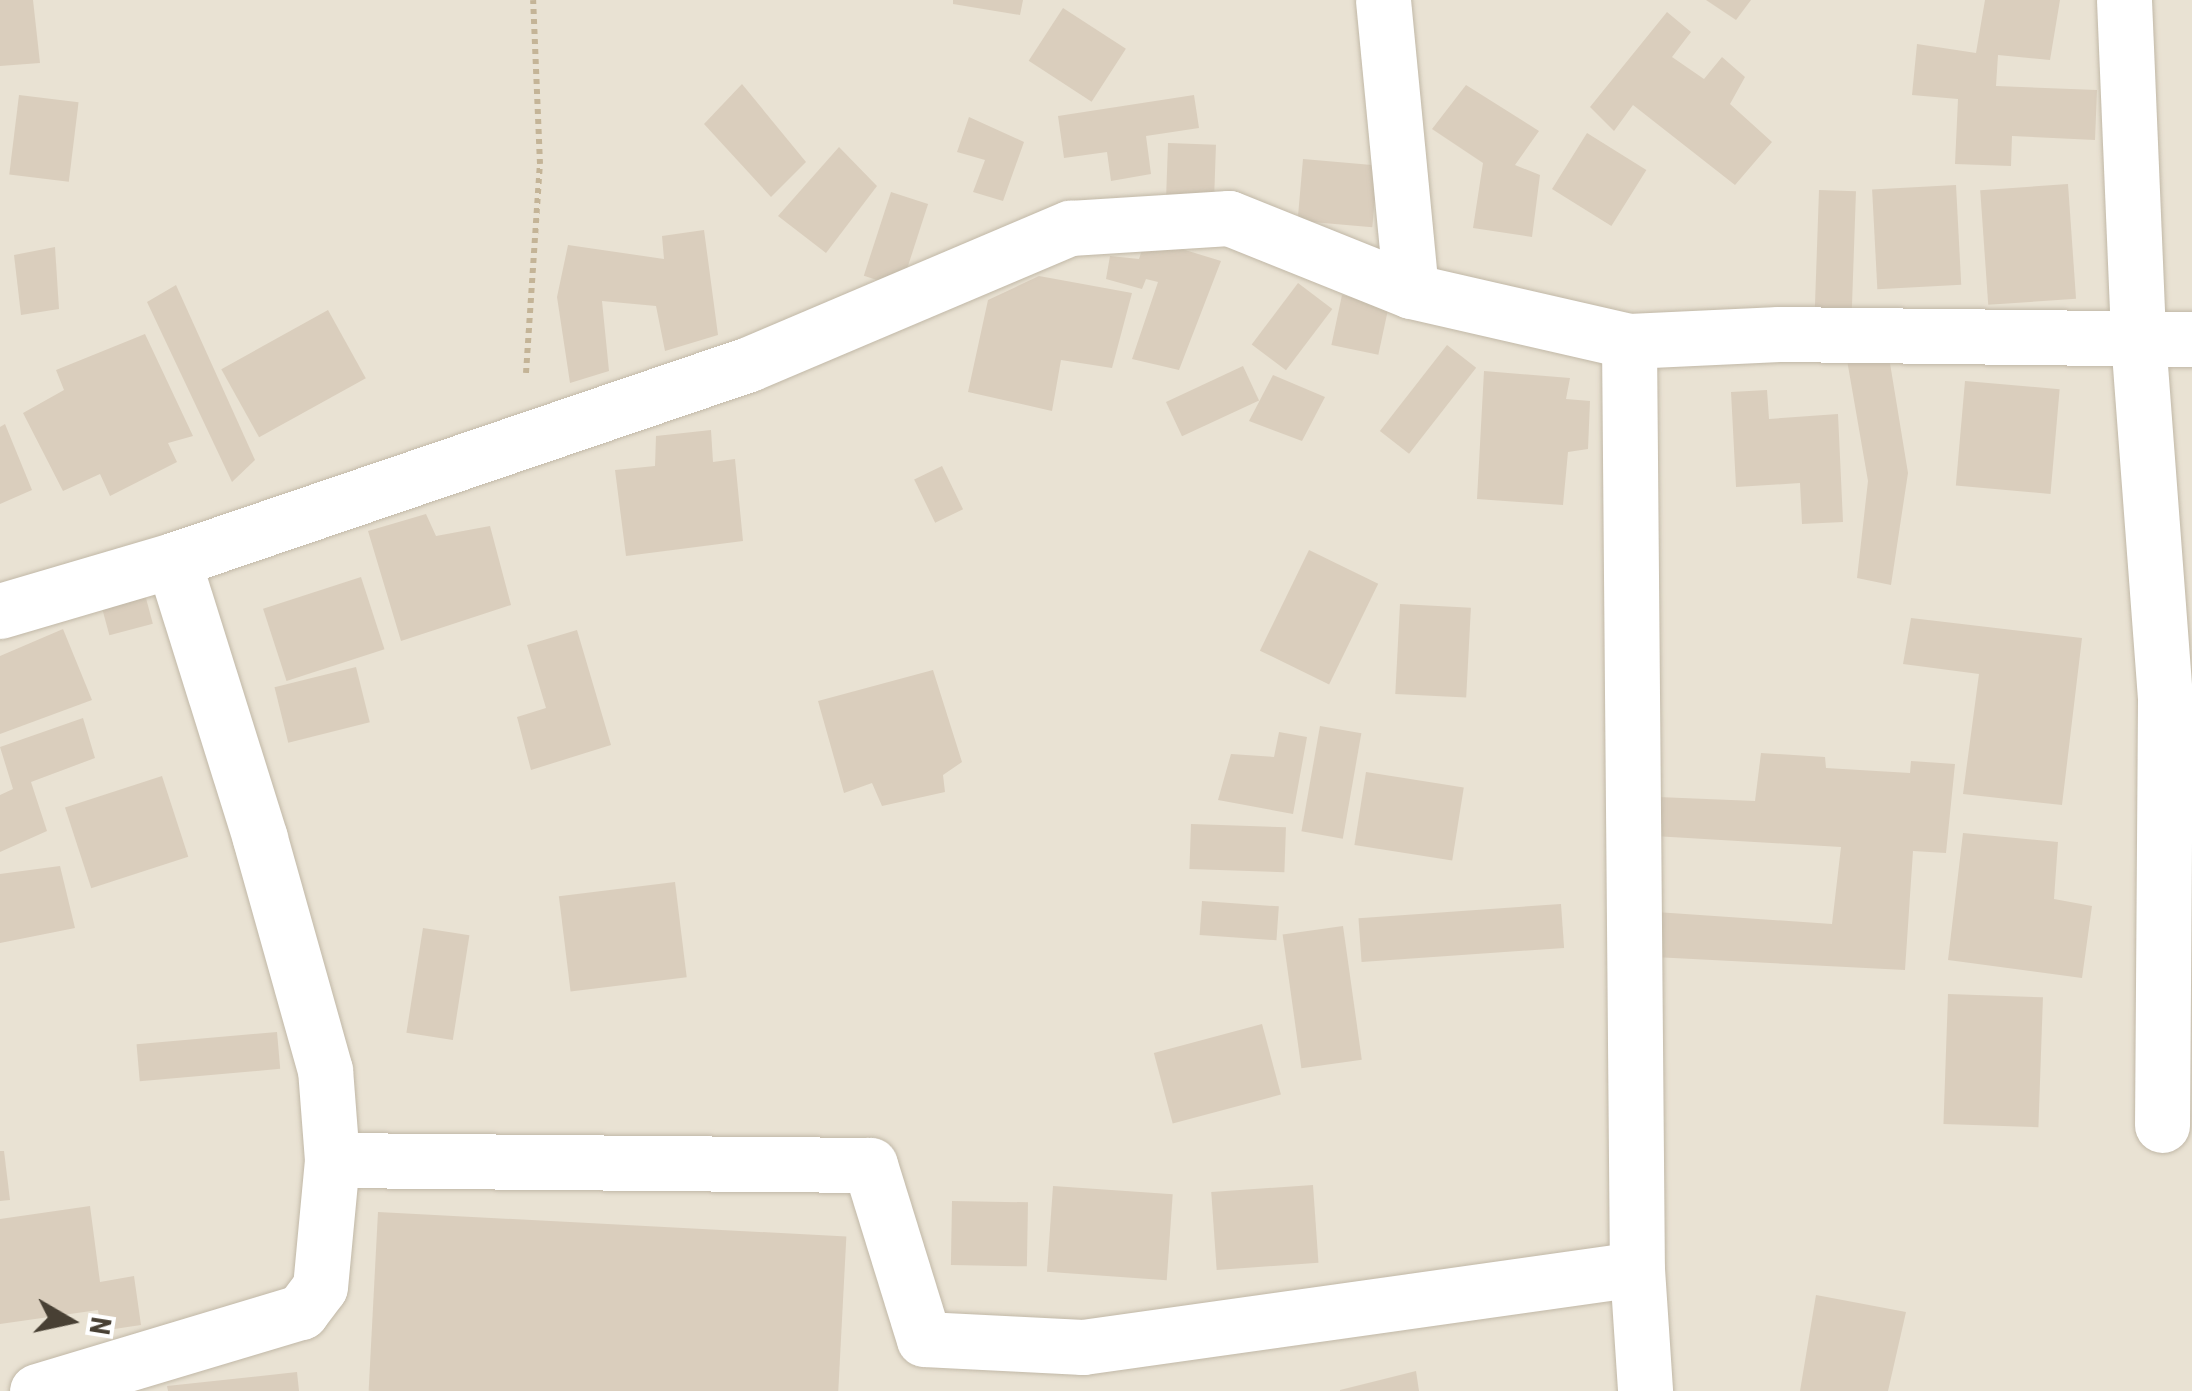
<!DOCTYPE html>
<style>
body{margin:0}
#map{position:relative;width:2192px;height:1391px;overflow:hidden;background:#f5f0e6;font-family:"Roboto Condensed",sans-serif}
div>[style]{position:absolute}
[style*='--x']{left:calc(var(--x)*1px);top:calc(var(--y)*1px);width:calc(var(--w)*1px);rotate:calc(var(--a)*1deg)}
.residential>*{inset:0;background:#e9e2d3;transform-origin:0 0}
.building>*{inset:0;background:#dacebd;transform-origin:0 0}
.path>*{height:6px;margin-top:-3px;transform-origin:0;background:repeating-linear-gradient(90deg,#c4b497 0 5px,transparent 0 10px)}
.roads{filter:drop-shadow(0 0 2px #c1b8a7) drop-shadow(0 0 2px #c1b8a7)}
.minor>*{height:55px;margin:-27.5px;padding:0 27.5px;transform-origin:27.5px;border-radius:27.5px;background:#fff}
span{translate:-50% -50%;white-space:nowrap;text-align:center;line-height:1.15;-webkit-text-stroke:10px #fff;paint-order:stroke}
.north{position:absolute;left:20px;top:1271px;width:100px;height:100px;-webkit-text-stroke:8px #fff;paint-order:stroke;rotate:99deg;font-size:28px;font-weight:700;line-height:40px;text-align:center;color:#484034}
.north::after{content:'';display:block;margin:auto;width:35px;height:45px;background:#484034;clip-path:polygon(50% 0,100% 100%,50% 72%,0 100%)}
</style>
<div id="map">
<div class="residential">
<div style="left:0;top:0;width:2192px;height:1391px"></div>
</div>
<div class="building">
<div style="clip-path:polygon(0 0,33px 0,40px 63px,0 66px)"></div>
<div style="clip-path:polygon(953px 0,1023px 0,1020px 15px,953px 4px)"></div>
<div style="clip-path:polygon(1706px 0,1751px 0,1736px 20px)"></div>
<div style="clip-path:polygon(1985px 0,2060px 0,2050px 60px,1998px 55px,1996px 86px,2097px 90px,2095px 140px,2012px 136px,2011px 166px,1955px 164px,1958px 99px,1912px 95px,1917px 44px,1976px 53px)"></div>
<div style="left:1063px;top:8px;width:75px;height:63px;rotate:33deg"></div>
<div style="clip-path:polygon(1667px 12px,1691px 32px,1672px 57px,1704px 79px,1722px 57px,1745px 77px,1730px 104px,1772px 142px,1735px 185px,1633px 105px,1614px 131px,1590px 107px)"></div>
<div style="clip-path:polygon(742px 84px,806px 162px,771px 197px,704px 124px)"></div>
<div style="clip-path:polygon(1466px 85px,1539px 131px,1515px 165px,1540px 175px,1532px 237px,1473px 228px,1483px 163px,1432px 129px)"></div>
<div style="left:19px;top:95px;width:60px;height:80px;rotate:7deg"></div>
<div style="clip-path:polygon(1194px 95px,1199px 128px,1146px 136px,1151px 174px,1111px 181px,1107px 152px,1064px 158px,1058px 116px)"></div>
<div style="clip-path:polygon(969px 117px,1024px 142px,1003px 201px,973px 192px,985px 160px,957px 152px)"></div>
<div style="left:1587px;top:133px;width:70px;height:66px;rotate:32deg"></div>
<div style="left:1168px;top:143px;width:48px;height:56px;rotate:2deg"></div>
<div style="clip-path:polygon(839px 147px,877px 186px,826px 253px,778px 216px)"></div>
<div style="left:1303px;top:159px;width:75px;height:62px;rotate:5deg"></div>
<div style="left:2068px;top:184px;width:115px;height:88px;rotate:86deg"></div>
<div style="left:1956px;top:185px;width:100px;height:84px;rotate:87deg"></div>
<div style="left:1819px;top:190px;width:37px;height:122px;rotate:2deg"></div>
<div style="left:891px;top:192px;width:39px;height:88px;rotate:18deg"></div>
<div style="clip-path:polygon(704px 230px,718px 335px,665px 351px,656px 306px,602px 301px,609px 371px,570px 383px,557px 297px,568px 245px,664px 259px,662px 236px)"></div>
<div style="clip-path:polygon(1146px 238px,1221px 261px,1179px 370px,1132px 359px,1158px 282px,1146px 279px,1142px 289px,1106px 279px,1110px 256px,1139px 259px)"></div>
<div style="clip-path:polygon(55px 247px,59px 309px,21px 315px,14px 255px)"></div>
<div style="clip-path:polygon(1039px 276px,1132px 293px,1112px 368px,1061px 360px,1052px 411px,968px 392px,988px 300px)"></div>
<div style="left:1298px;top:283px;width:43px;height:77px;rotate:37deg"></div>
<div style="clip-path:polygon(176px 285px,255px 460px,232px 482px,147px 302px)"></div>
<div style="left:1342px;top:295px;width:48px;height:51px;rotate:12deg"></div>
<div style="left:328px;top:310px;width:78px;height:122px;rotate:61deg"></div>
<div style="clip-path:polygon(145px 334px,193px 436px,168px 443px,177px 462px,110px 496px,100px 474px,63px 491px,23px 413px,64px 390px,56px 370px)"></div>
<div style="left:1447px;top:345px;width:37px;height:109px;rotate:38deg"></div>
<div style="clip-path:polygon(1888px 351px,1908px 473px,1891px 585px,1857px 578px,1868px 481px,1847px 360px)"></div>
<div style="left:1243px;top:366px;width:38px;height:85px;rotate:65deg"></div>
<div style="clip-path:polygon(1484px 371px,1570px 378px,1566px 399px,1590px 401px,1588px 449px,1568px 452px,1563px 505px,1477px 499px)"></div>
<div style="clip-path:polygon(1273px 375px,1325px 397px,1302px 441px,1249px 421px)"></div>
<div style="left:1965px;top:381px;width:95px;height:105px;rotate:5deg"></div>
<div style="clip-path:polygon(1767px 390px,1769px 419px,1838px 414px,1843px 522px,1802px 524px,1800px 483px,1736px 487px,1731px 392px)"></div>
<div style="clip-path:polygon(5px 424px,32px 490px,0 504px,0 427px)"></div>
<div style="clip-path:polygon(711px 430px,713px 462px,735px 459px,743px 541px,626px 556px,615px 470px,655px 466px,656px 436px)"></div>
<div style="left:942px;top:466px;width:48px;height:31px;rotate:64deg"></div>
<div style="clip-path:polygon(426px 514px,436px 536px,490px 526px,511px 605px,401px 641px,368px 531px)"></div>
<div style="left:1309px;top:550px;width:77px;height:112px;rotate:26deg"></div>
<div style="left:361px;top:577px;width:76px;height:103px;rotate:72deg"></div>
<div style="left:143px;top:587px;width:38px;height:45px;rotate:75deg"></div>
<div style="left:1400px;top:604px;width:71px;height:90px;rotate:3deg"></div>
<div style="clip-path:polygon(1911px 618px,2082px 638px,2062px 805px,1963px 794px,1979px 674px,1903px 664px)"></div>
<div style="clip-path:polygon(63px 629px,92px 700px,0 734px,0 656px)"></div>
<div style="clip-path:polygon(577px 630px,611px 745px,531px 770px,517px 717px,546px 708px,527px 645px)"></div>
<div style="left:356px;top:667px;width:57px;height:84px;rotate:76deg"></div>
<div style="clip-path:polygon(933px 670px,962px 762px,943px 775px,945px 792px,882px 806px,872px 783px,844px 793px,818px 701px)"></div>
<div style="clip-path:polygon(83px 718px,95px 758px,31px 782px,47px 831px,0 852px,0 795px,13px 789px,0 747px)"></div>
<div style="left:1320px;top:726px;width:42px;height:107px;rotate:10deg"></div>
<div style="clip-path:polygon(1279px 732px,1307px 737px,1293px 814px,1218px 800px,1231px 754px,1274px 757px)"></div>
<div style="clip-path:polygon(1761px 753px,1825px 757px,1826px 768px,1910px 773px,1911px 761px,1955px 764px,1946px 853px,1913px 851px,1905px 970px,1654px 957px,1656px 912px,1832px 924px,1841px 847px,1654px 836px,1658px 797px,1755px 801px)"></div>
<div style="left:1366px;top:772px;width:99px;height:74px;rotate:9deg"></div>
<div style="left:162px;top:776px;width:85px;height:102px;rotate:72deg"></div>
<div style="left:1191px;top:824px;width:95px;height:45px;rotate:2deg"></div>
<div style="clip-path:polygon(1963px 833px,2058px 842px,2054px 899px,2092px 906px,2082px 978px,1948px 960px)"></div>
<div style="clip-path:polygon(60px 866px,75px 928px,0 943px,0 874px)"></div>
<div style="left:675px;top:882px;width:96px;height:117px;rotate:83deg"></div>
<div style="left:1202px;top:901px;width:77px;height:34px;rotate:4deg"></div>
<div style="left:1561px;top:904px;width:44px;height:203px;rotate:86deg"></div>
<div style="left:1343px;top:926px;width:135px;height:61px;rotate:82deg"></div>
<div style="left:423px;top:928px;width:47px;height:106px;rotate:9deg"></div>
<div style="left:1948px;top:994px;width:95px;height:130px;rotate:2deg"></div>
<div style="left:1262px;top:1024px;width:73px;height:112px;rotate:75deg"></div>
<div style="left:277px;top:1032px;width:37px;height:141px;rotate:85deg"></div>
<div style="clip-path:polygon(0 1151px,4px 1151px,10px 1200px,0 1201px)"></div>
<div style="left:1313px;top:1185px;width:78px;height:102px;rotate:86deg"></div>
<div style="left:1053px;top:1186px;width:120px;height:86px;rotate:4deg"></div>
<div style="left:952px;top:1201px;width:76px;height:64px;rotate:1deg"></div>
<div style="clip-path:polygon(90px 1206px,100px 1282px,134px 1276px,141px 1325px,101px 1331px,98px 1310px,0 1324px,0 1219px)"></div>
<div style="left:378px;top:1212px;width:469px;height:179px;rotate:3deg"></div>
<div style="clip-path:polygon(1816px 1295px,1906px 1312px,1888px 1391px,1800px 1391px)"></div>
<div style="clip-path:polygon(1416px 1371px,1419px 1391px,1340px 1391px,1340px 1390px)"></div>
<div style="clip-path:polygon(297px 1372px,299px 1391px,168px 1391px,167px 1386px)"></div>
</div>
<div class="path">
<div style="--x:526;--y:373;--w:209;--a:-86.2"></div>
<div style="--x:540;--y:164;--w:164;--a:-92.4"></div>
</div>
<div class="roads">
<div class="minor">
<div style="--x:1383;--y:0;--w:292;--a:84.5"></div>
<div style="--x:2124;--y:0;--w:339;--a:87.6"></div>
<div style="--x:2138;--y:339;--w:361;--a:85.7"></div>
<div style="--x:2165;--y:699;--w:426;--a:90.4"></div>
<div style="--x:1629;--y:341;--w:928;--a:89.51"></div>
<div style="--x:1637;--y:1269;--w:122;--a:86.2"></div>
<div style="--x:0;--y:611;--w:180;--a:-16.4"></div>
<div style="--x:173;--y:560;--w:608;--a:-18.79"></div>
<div style="--x:749;--y:364;--w:349;--a:-23"></div>
<div style="--x:1070;--y:228;--w:159;--a:-3.6"></div>
<div style="--x:1229;--y:218;--w:196;--a:21.9"></div>
<div style="--x:1411;--y:291;--w:224;--a:12.9"></div>
<div style="--x:1629;--y:341;--w:150;--a:-2.7"></div>
<div style="--x:1779;--y:334;--w:413;--a:0.7"></div>
<div style="--x:332;--y:1160;--w:538;--a:0.53"></div>
<div style="--x:870;--y:1165;--w:182;--a:72.8"></div>
<div style="--x:924;--y:1339;--w:159;--a:2.9"></div>
<div style="--x:1083;--y:1347;--w:559;--a:-8.01"></div>
<div style="--x:37;--y:1391;--w:276;--a:-16.7"></div>
<div style="--x:301;--y:1312;--w:31;--a:-53"></div>
<div style="--x:320;--y:1287;--w:128;--a:-84.6"></div>
<div style="--x:332;--y:1160;--w:90;--a:-94.4"></div>
<div style="--x:325;--y:1070;--w:241;--a:-105.7"></div>
<div style="--x:260;--y:838;--w:291;--a:-107.4"></div>
</div>
</div>
<div class="north">N</div>
</div>
